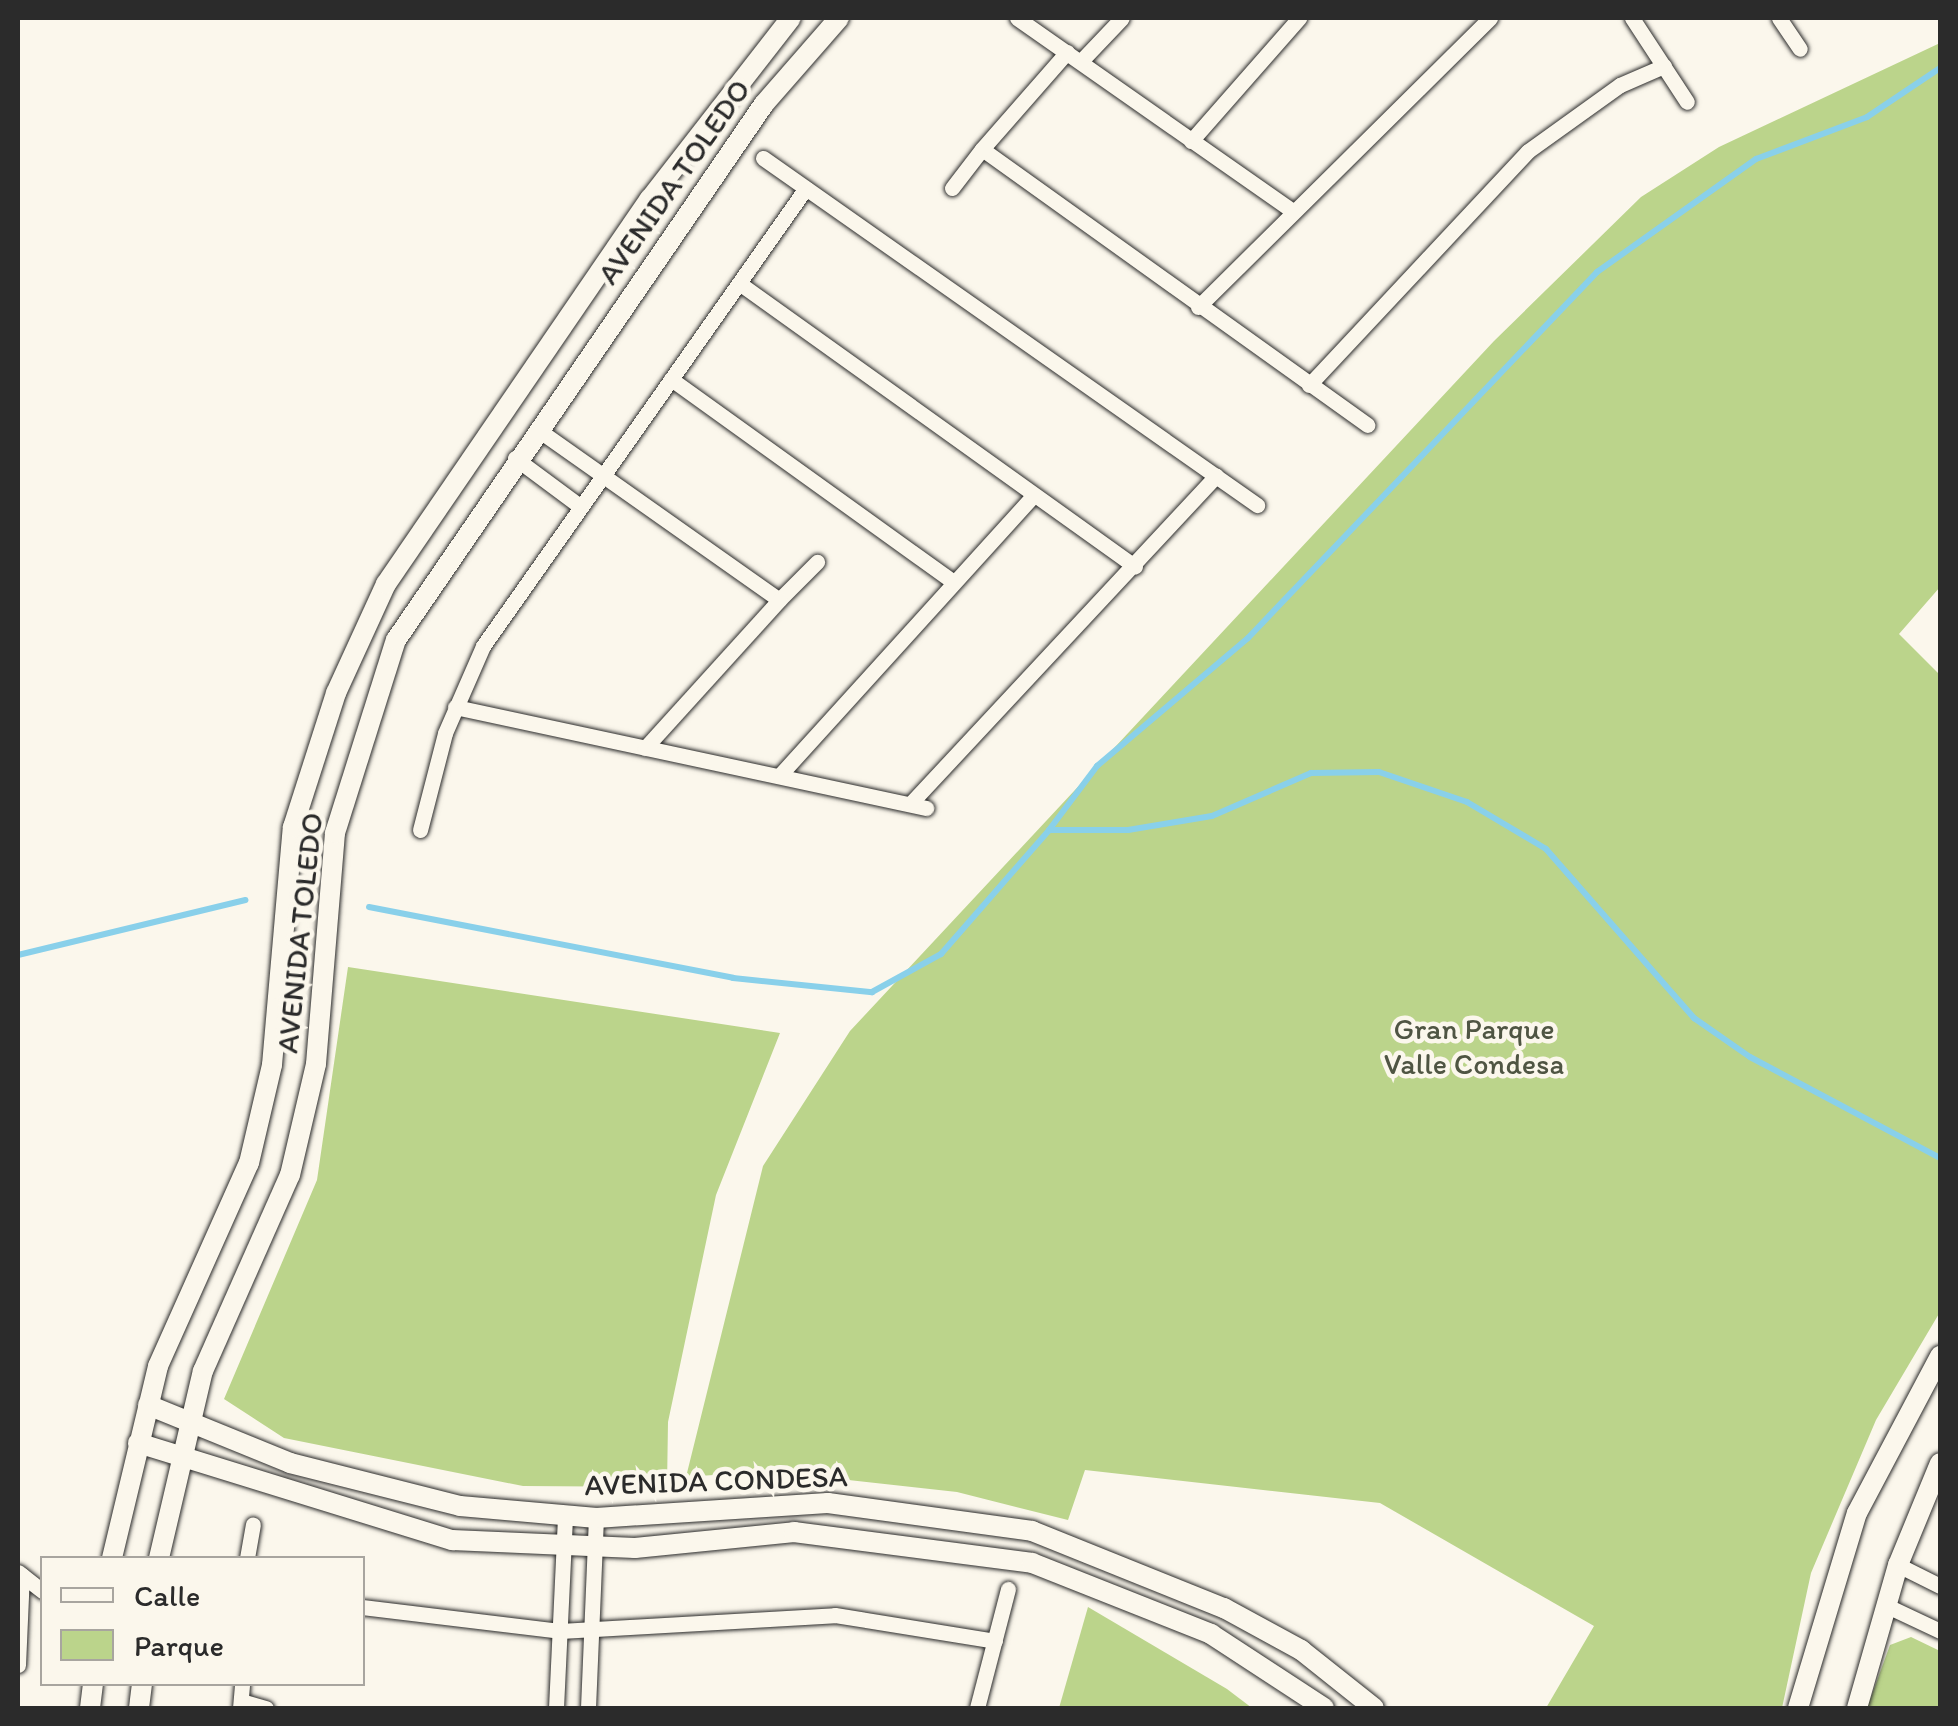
<!DOCTYPE html>
<style>
body{margin:0}
#map{position:relative;width:1958px;height:1726px;overflow:hidden;background:#fbf7ec;font-family:Itim,sans-serif}
div>[style]{position:absolute}
[style*='--x']{left:calc(var(--x)*1px);top:calc(var(--y)*1px);width:calc(var(--w)*1px);rotate:calc(var(--a)*1deg)}
.green>*{inset:0;background:#bbd48b}
.stream>*{height:6px;margin:-3px;padding:0 3px;transform-origin:3px;border-radius:3px;background:#89d0ea}
.roads{filter:drop-shadow(0 0 2px #2b2b2b) drop-shadow(0 0 2px #2b2b2b)}
.minor>*{height:15px;margin:-7.5px;padding:0 7.5px;transform-origin:7.5px;border-radius:7.5px;background:#fbf7ec}
.tertiary>*{height:20px;margin:-10px;padding:0 10px;transform-origin:10px;border-radius:10px;background:#fbf7ec}
span{translate:-50% -50%;white-space:nowrap;text-align:center;line-height:1.15;-webkit-text-stroke:9px #fbf7ec;paint-order:stroke}
.street-label{font-size:30px;color:#2b2b2b}
.park-label{font-size:30px;color:#4f5543}
.frame{position:absolute;inset:0;border:20px solid #2b2b2b;pointer-events:none}
.legend{position:absolute;left:40px;top:1556px;width:325px;height:130px;box-sizing:border-box;background:#fbf7ec;border:2px solid #a8a59f;margin:0;padding:12px 18px;list-style:none;font-size:30px;color:#2b2b2b}
.legend li{display:flex;align-items:center;gap:20px;height:50px}
.legend b{width:50px;border:2px solid #a8a59f}
</style>
<div id="map">
<div class="green">
<div style="clip-path:polygon(1940px 43px,1940px 587px,1899px 634px,1940px 675px,1940px 1312px,1876px 1420px,1811px 1573px,1782px 1708px,1546px 1708px,1594px 1626px,1380px 1503px,1085px 1470px,1068px 1520px,957px 1492px,767px 1471px,686px 1477px,763px 1166px,850px 1031px,1494px 341px,1641px 197px,1719px 147px)"></div>
<div style="clip-path:polygon(348px 967px,780px 1033px,716px 1195px,668px 1422px,667px 1487px,523px 1486px,284px 1438px,224px 1399px,317px 1180px)"></div>
<div style="clip-path:polygon(1088px 1607px,1227px 1689px,1252px 1708px,1059px 1708px)"></div>
<div style="clip-path:polygon(1911px 1637px,1940px 1651px,1940px 1708px,1867px 1708px,1890px 1645px)"></div>
</div>
<div class="stream">
<div style="--x:1049;--y:830;--w:80;--a:-53.1"></div>
<div style="--x:1097;--y:766;--w:198;--a:-40.3"></div>
<div style="--x:1248;--y:638;--w:506;--a:-46.36"></div>
<div style="--x:1597;--y:272;--w:195;--a:-35.4"></div>
<div style="--x:1756;--y:159;--w:119;--a:-20.7"></div>
<div style="--x:1867;--y:117;--w:88;--a:-33.9"></div>
<div style="--x:369;--y:907;--w:371;--a:11"></div>
<div style="--x:733;--y:978;--w:140;--a:5.8"></div>
<div style="--x:872;--y:992;--w:79;--a:-28.8"></div>
<div style="--x:941;--y:954;--w:164;--a:-48.9"></div>
<div style="--x:1049;--y:830;--w:79;--a:0"></div>
<div style="--x:1128;--y:830;--w:85;--a:-9.5"></div>
<div style="--x:1212;--y:816;--w:108;--a:-23.5"></div>
<div style="--x:1311;--y:773;--w:68;--a:-0.8"></div>
<div style="--x:1379;--y:772;--w:93;--a:18.8"></div>
<div style="--x:1467;--y:802;--w:92;--a:30.7"></div>
<div style="--x:1546;--y:849;--w:225;--a:48.8"></div>
<div style="--x:1694;--y:1018;--w:68;--a:34.9"></div>
<div style="--x:1750;--y:1057;--w:215;--a:28"></div>
<div style="--x:18;--y:955;--w:234;--a:-13.6"></div>
</div>
<div class="roads">
<div class="minor">
<div style="--x:1017;--y:18;--w:335;--a:35"></div>
<div style="--x:1632;--y:18;--w:100;--a:56.8"></div>
<div style="--x:1779;--y:18;--w:37;--a:56"></div>
<div style="--x:1067;--y:52;--w:129;--a:131.2"></div>
<div style="--x:982;--y:149;--w:474;--a:35.6"></div>
<div style="--x:1081;--y:61;--w:59;--a:-46.4"></div>
<div style="--x:1191;--y:141;--w:164;--a:-48.7"></div>
<div style="--x:763;--y:158;--w:604;--a:35.09"></div>
<div style="--x:952;--y:188;--w:49;--a:-52.4"></div>
<div style="--x:739;--y:283;--w:487;--a:35.6"></div>
<div style="--x:1198;--y:307;--w:411;--a:-44.7"></div>
<div style="--x:671;--y:379;--w:346;--a:35.7"></div>
<div style="--x:1309;--y:385;--w:320;--a:-46.9"></div>
<div style="--x:1528;--y:151;--w:113;--a:-35.7"></div>
<div style="--x:1620;--y:85;--w:48;--a:-23.4"></div>
<div style="--x:537;--y:429;--w:296;--a:35.2"></div>
<div style="--x:779;--y:600;--w:54;--a:-45"></div>
<div style="--x:515;--y:458;--w:82;--a:36.6"></div>
<div style="--x:455;--y:707;--w:482;--a:12.1"></div>
<div style="--x:645;--y:748;--w:200;--a:-47.8"></div>
<div style="--x:779;--y:776;--w:379;--a:-47.8"></div>
<div style="--x:910;--y:804;--w:449;--a:-47"></div>
<div style="--x:420;--y:830;--w:100;--a:-75.5"></div>
<div style="--x:445;--y:733;--w:95;--a:-66.4"></div>
<div style="--x:483;--y:646;--w:560;--a:-54.81"></div>
<div style="--x:247;--y:1558;--w:34;--a:-80"></div>
<div style="--x:1898;--y:1565;--w:47;--a:26.6"></div>
<div style="--x:18;--y:1572;--w:31;--a:38"></div>
<div style="--x:1885;--y:1605;--w:61;--a:25.3"></div>
<div style="--x:362;--y:1607;--w:199;--a:6.9"></div>
<div style="--x:560;--y:1631;--w:275;--a:-3.3"></div>
<div style="--x:835;--y:1615;--w:162;--a:9.2"></div>
<div style="--x:18;--y:1665;--w:90;--a:-87.5"></div>
<div style="--x:241;--y:1701;--w:26;--a:16"></div>
<div style="--x:240;--y:1708;--w:24;--a:-85"></div>
<div style="--x:556;--y:1708;--w:192;--a:-87.3"></div>
<div style="--x:588;--y:1708;--w:190;--a:-87.6"></div>
<div style="--x:977;--y:1708;--w:123;--a:-75.4"></div>
</div>
<div class="tertiary">
<div style="--x:148;--y:1405;--w:153;--a:22.2"></div>
<div style="--x:290;--y:1463;--w:175;--a:14.2"></div>
<div style="--x:460;--y:1506;--w:137;--a:5"></div>
<div style="--x:596;--y:1518;--w:232;--a:-3.7"></div>
<div style="--x:828;--y:1503;--w:206;--a:7.8"></div>
<div style="--x:1032;--y:1531;--w:207;--a:21.9"></div>
<div style="--x:1224;--y:1608;--w:88;--a:28.6"></div>
<div style="--x:1301;--y:1650;--w:93;--a:38.5"></div>
<div style="--x:138;--y:1443;--w:329;--a:17.2"></div>
<div style="--x:452;--y:1540;--w:183;--a:2.5"></div>
<div style="--x:635;--y:1548;--w:160;--a:-5.7"></div>
<div style="--x:794;--y:1532;--w:240;--a:7.4"></div>
<div style="--x:1032;--y:1563;--w:193;--a:21.6"></div>
<div style="--x:1211;--y:1634;--w:135;--a:33.2"></div>
<div style="--x:112;--y:1558;--w:197;--a:-76.5"></div>
<div style="--x:158;--y:1366;--w:222;--a:-65.9"></div>
<div style="--x:249;--y:1163;--w:101;--a:-76.8"></div>
<div style="--x:272;--y:1065;--w:239;--a:-85"></div>
<div style="--x:293;--y:827;--w:141;--a:-72.2"></div>
<div style="--x:336;--y:693;--w:120;--a:-65.4"></div>
<div style="--x:386;--y:584;--w:467;--a:-55.6"></div>
<div style="--x:650;--y:199;--w:229;--a:-52.1"></div>
<div style="--x:159;--y:1558;--w:192;--a:-76.8"></div>
<div style="--x:203;--y:1371;--w:214;--a:-66.1"></div>
<div style="--x:290;--y:1175;--w:114;--a:-76.8"></div>
<div style="--x:316;--y:1064;--w:232;--a:-85.3"></div>
<div style="--x:335;--y:833;--w:202;--a:-72.5"></div>
<div style="--x:396;--y:640;--w:650;--a:-55.53"></div>
<div style="--x:764;--y:104;--w:114;--a:-48.9"></div>
<div style="--x:90;--y:1708;--w:24;--a:-83"></div>
<div style="--x:139;--y:1708;--w:24;--a:-83"></div>
<div style="--x:1798;--y:1708;--w:204;--a:-73.2"></div>
<div style="--x:1857;--y:1513;--w:178;--a:-62.1"></div>
<div style="--x:1857;--y:1708;--w:149;--a:-74"></div>
<div style="--x:1898;--y:1565;--w:110;--a:-67.6"></div>
</div>
</div>
<div class="street-label">
<span style="left:674px;top:182px;rotate:-55deg">AVENIDA TOLEDO</span>
<span style="left:300px;top:933px;rotate:-84deg">AVENIDA TOLEDO</span>
<span style="left:716px;top:1481px;rotate:-2deg">AVENIDA CONDESA</span>
</div>
<div class="park-label">
<span style="left:1474px;top:1046px">Gran Parque<br>Valle Condesa</span>
</div>
<div class="frame"></div>
<ul class="legend">
<li><b style="height:12px;background:#fbf7ec"></b>Calle</li>
<li><b style="height:28px;background:#bbd48b"></b>Parque</li>
</ul>
</div>
